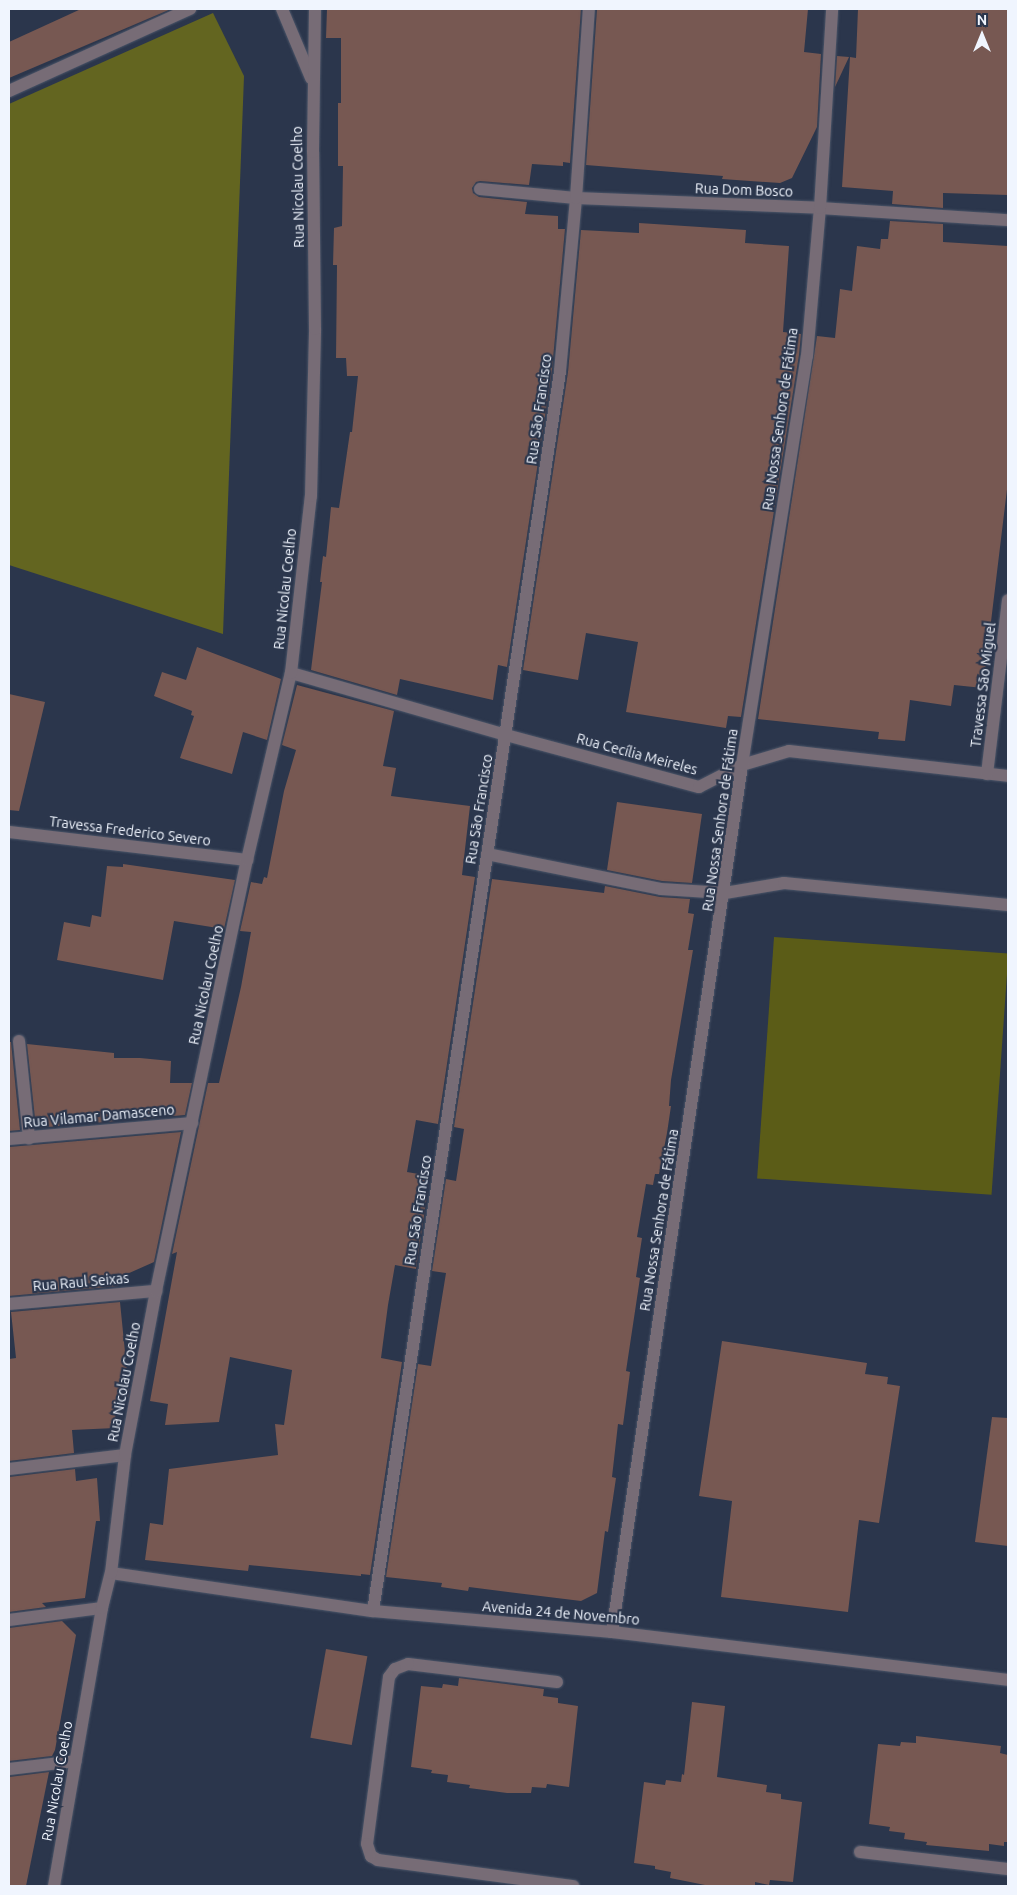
<!DOCTYPE html>
<meta charset="utf-8">
<style>
body{margin:0}
#map{position:relative;width:1017px;height:1895px;overflow:hidden;background:#2b364c;font-family:Ubuntu,sans-serif}
div>[style]{position:absolute}
[style*='--x']{left:calc(var(--x)*1px);top:calc(var(--y)*1px);width:calc(var(--w)*1px);rotate:calc(var(--a)*1deg)}
.green>*{inset:0;background:#5b5c17;transform-origin:0 0}
.forest>*{inset:0;background:#636520}
.building>*{inset:0;background:#775852;transform-origin:0 0}
.roads{filter:drop-shadow(0 0 1px #4b5568) drop-shadow(0 0 1px #4b5568)}
.service>*{height:12px;margin:-6px;padding:0 6px;transform-origin:6px;border-radius:6px;background:#776c76}
.minor>*{height:12px;margin:-6px;padding:0 6px;transform-origin:6px;border-radius:6px;background:#776c76}
span{translate:-50% -50%;white-space:nowrap;text-align:center;line-height:1.15;-webkit-text-stroke:4.5px #2b364c;paint-order:stroke}
.street-label{font-size:14px;color:#f0f5fe}
.frame{position:absolute;inset:0;border:10px solid #f0f5fe;pointer-events:none}
.north{position:absolute;left:957px;top:10px;width:50px;height:50px;-webkit-text-stroke:4px #2b364c;paint-order:stroke;rotate:0deg;font-size:14px;font-weight:700;line-height:20px;text-align:center;color:#f0f5fe}
.north::after{content:'';display:block;margin:auto;width:18px;height:22px;background:#f0f5fe;clip-path:polygon(50% 0,100% 100%,50% 72%,0 100%)}
</style>
<div id="map">
<div class="green">
<div style="left:774px;top:937px;width:235px;height:242px;rotate:4deg"></div>
</div>
<div class="forest">
<div style="clip-path:polygon(213px 13px,244px 76px,223px 634px,9px 565px,9px 104px)"></div>
</div>
<div class="building">
<div style="clip-path:polygon(81px 9px,171px 9px,9px 78px,9px 42px)"></div>
<div style="clip-path:polygon(327px 9px,581px 9px,570px 163px,563px 162px,563px 166px,532px 164px,529px 185px,480px 181px,476px 182px,472px 188px,473px 193px,479px 197px,527px 202px,525px 214px,558px 216px,558px 229px,565px 229px,552px 370px,507px 667px,498px 665px,493px 700px,400px 679px,397px 695px,311px 670px,322px 582px,320px 582px,323px 556px,326px 557px,331px 507px,339px 508px,350px 432px,352px 432px,358px 376px,347px 376px,346px 358px,336px 358px,337px 265px,333px 265px,334px 228px,342px 226px,343px 166px,338px 166px,338px 103px,341px 103px,341px 38px,326px 38px)"></div>
<div style="clip-path:polygon(597px 9px,808px 9px,804px 52px,821px 54px,817px 127px,792px 178px,780px 183px,722px 179px,723px 176px,586px 165px)"></div>
<div style="clip-path:polygon(858px 9px,1008px 9px,1008px 195px,943px 193px,943px 208px,892px 204px,893px 191px,842px 187px,850px 57px,856px 58px)"></div>
<div style="clip-path:polygon(837px 56px,849px 57px,835px 87px)"></div>
<div style="clip-path:polygon(890px 221px,943px 224px,943px 242px,1008px 246px,1008px 481px,983px 688px,954px 685px,951px 706px,910px 700px,905px 741px,878px 739px,879px 732px,758px 719px,817px 336px,835px 338px,840px 289px,852px 291px,857px 246px,880px 249px,881px 239px,888px 239px)"></div>
<div style="clip-path:polygon(639px 223px,746px 230px,745px 243px,789px 246px,783px 332px,801px 334px,799px 355px,741px 717px,728px 716px,726px 728px,626px 712px,638px 642px,586px 633px,578px 680px,523px 670px,568px 372px,581px 230px,639px 233px)"></div>
<div style="clip-path:polygon(197px 647px,281px 679px,267px 740px,243px 732px,232px 774px,180px 758px,194px 716px,191px 715px,192px 711px,154px 696px,162px 672px,186px 680px)"></div>
<div style="clip-path:polygon(297px 685px,394px 711px,383px 766px,396px 768px,391px 796px,470px 806px,462px 875px,475px 877px,438px 1124px,416px 1120px,407px 1172px,430px 1176px,416px 1269px,395px 1265px,388px 1305px,381px 1358px,402px 1362px,370px 1575px,361px 1574px,361px 1576px,249px 1565px,248px 1571px,145px 1560px,150px 1523px,163px 1525px,169px 1469px,278px 1455px,275px 1424px,284px 1425px,292px 1370px,230px 1357px,219px 1422px,165px 1425px,168px 1404px,150px 1401px,177px 1252px,172px 1254px,208px 1083px,219px 1083px,241px 987px,251px 932px,240px 931px,251px 882px,262px 884px,264px 877px,267px 878px,284px 791px,296px 750px,282px 745px)"></div>
<div style="clip-path:polygon(9px 694px,45px 702px,19px 811px,9px 810px)"></div>
<div style="clip-path:polygon(617px 802px,702px 814px,692px 883px,662px 881px,607px 870px)"></div>
<div style="clip-path:polygon(123px 864px,235px 880px,224px 929px,174px 921px,163px 980px,57px 960px,64px 922px,90px 927px,92px 915px,101px 917px,107px 866px,123px 867px)"></div>
<div style="clip-path:polygon(492px 879px,604px 893px,605px 886px,660px 897px,690px 899px,688px 913px,694px 914px,688px 950px,693px 950px,671px 1080px,669px 1106px,671px 1106px,667px 1133px,659px 1174px,655px 1174px,653px 1185px,646px 1184px,637px 1237px,642px 1238px,636px 1277px,640px 1278px,626px 1371px,630px 1372px,623px 1425px,618px 1424px,612px 1477px,616px 1478px,608px 1532px,605px 1531px,597px 1593px,581px 1601px,469px 1587px,468px 1591px,441px 1587px,442px 1583px,386px 1577px,418px 1364px,431px 1366px,438px 1322px,446px 1273px,432px 1271px,446px 1179px,456px 1181px,464px 1129px,454px 1127px)"></div>
<div style="clip-path:polygon(9px 1042px,11px 1042px,20px 1130px,9px 1131px)"></div>
<div style="clip-path:polygon(27px 1044px,114px 1053px,114px 1058px,140px 1058px,171px 1061px,170px 1083px,192px 1083px,185px 1115px,36px 1128px)"></div>
<div style="clip-path:polygon(181px 1132px,154px 1262px,118px 1278px,118px 1286px,9px 1296px,9px 1147px)"></div>
<div style="clip-path:polygon(120px 1302px,129px 1392px,128px 1398px,116px 1396px,115px 1428px,72px 1430px,74px 1453px,9px 1461px,9px 1359px,16px 1358px,11px 1312px)"></div>
<div style="clip-path:polygon(722px 1341px,867px 1363px,865px 1374px,888px 1377px,887px 1384px,900px 1386px,879px 1523px,859px 1520px,848px 1612px,721px 1597px,732px 1501px,699px 1496px)"></div>
<div style="clip-path:polygon(992px 1417px,1008px 1418px,1008px 1546px,975px 1542px)"></div>
<div style="clip-path:polygon(75px 1469px,76px 1481px,97px 1478px,100px 1521px,96px 1521px,85px 1598px,42px 1603px,46px 1607px,9px 1612px,9px 1477px)"></div>
<div style="clip-path:polygon(62px 1621px,76px 1635px,55px 1750px,52px 1756px,9px 1761px,9px 1628px)"></div>
<div style="left:326px;top:1649px;width:42px;height:90px;rotate:10deg"></div>
<div style="clip-path:polygon(459px 1678px,544px 1689px,543px 1696px,558px 1698px,558px 1703px,578px 1706px,569px 1787px,547px 1784px,546px 1788px,532px 1787px,531px 1793px,507px 1793px,469px 1788px,470px 1785px,447px 1782px,448px 1775px,431px 1773px,432px 1770px,411px 1767px,421px 1686px,442px 1688px,443px 1684px,458px 1686px)"></div>
<div style="clip-path:polygon(692px 1702px,725px 1706px,717px 1777px,767px 1785px,766px 1792px,781px 1794px,781px 1799px,802px 1802px,793px 1882px,770px 1880px,769px 1885px,755px 1882px,755px 1886px,710px 1886px,670px 1878px,671px 1872px,655px 1869px,655px 1866px,634px 1863px,644px 1782px,665px 1785px,666px 1780px,681px 1782px,682px 1774px,684px 1775px)"></div>
<div style="clip-path:polygon(916px 1736px,1001px 1746px,1000px 1753px,1008px 1755px,1008px 1842px,1004px 1842px,1004px 1846px,989px 1844px,989px 1851px,926px 1845px,927px 1842px,904px 1839px,905px 1833px,889px 1831px,890px 1827px,869px 1824px,878px 1744px,900px 1746px,901px 1742px,916px 1743px)"></div>
<div style="clip-path:polygon(49px 1772px,26px 1886px,9px 1886px,9px 1777px)"></div>
</div>
<div class="roads">
<div class="service">
<div style="--x:557;--y:1682;--w:150;--a:-173.1"></div>
<div style="--x:408;--y:1664;--w:14;--a:159"></div>
<div style="--x:395;--y:1669;--w:10;--a:127"></div>
<div style="--x:389;--y:1677;--w:168;--a:97.5"></div>
<div style="--x:367;--y:1844;--w:13;--a:72"></div>
<div style="--x:371;--y:1856;--w:8;--a:30"></div>
<div style="--x:378;--y:1860;--w:197;--a:7.6"></div>
<div style="--x:860;--y:1852;--w:149;--a:6.6"></div>
</div>
<div class="minor">
<div style="--x:282;--y:9;--w:75;--a:67.2"></div>
<div style="--x:9;--y:91;--w:199;--a:-24.4"></div>
<div style="--x:480;--y:189;--w:96;--a:5.4"></div>
<div style="--x:576;--y:198;--w:244;--a:2.3"></div>
<div style="--x:820;--y:208;--w:188;--a:3.7"></div>
<div style="--x:291;--y:673;--w:224;--a:16.1"></div>
<div style="--x:506;--y:735;--w:200;--a:15.1"></div>
<div style="--x:699;--y:787;--w:48;--a:-27.1"></div>
<div style="--x:742;--y:765;--w:49;--a:-16.6"></div>
<div style="--x:789;--y:751;--w:220;--a:6.5"></div>
<div style="--x:987;--y:774;--w:175;--a:-83.1"></div>
<div style="--x:9;--y:832;--w:240;--a:6.7"></div>
<div style="--x:487;--y:854;--w:177;--a:11.4"></div>
<div style="--x:661;--y:889;--w:64;--a:3.6"></div>
<div style="--x:725;--y:893;--w:60;--a:-9.6"></div>
<div style="--x:784;--y:883;--w:225;--a:5.6"></div>
<div style="--x:19;--y:1041;--w:98;--a:84.1"></div>
<div style="--x:9;--y:1139;--w:184;--a:-5"></div>
<div style="--x:9;--y:1304;--w:148;--a:-5.1"></div>
<div style="--x:9;--y:1469;--w:117;--a:-6.9"></div>
<div style="--x:111;--y:1573;--w:265;--a:8.3"></div>
<div style="--x:373;--y:1611;--w:240;--a:5"></div>
<div style="--x:612;--y:1632;--w:399;--a:6.9"></div>
<div style="--x:373;--y:1611;--w:1254;--a:-81.42"></div>
<div style="--x:560;--y:371;--w:174;--a:-84.7"></div>
<div style="--x:576;--y:198;--w:189;--a:-86.1"></div>
<div style="--x:9;--y:1620;--w:94;--a:-7.4"></div>
<div style="--x:612;--y:1632;--w:877;--a:-81.47"></div>
<div style="--x:742;--y:765;--w:414;--a:-81"></div>
<div style="--x:807;--y:356;--w:149;--a:-85"></div>
<div style="--x:820;--y:208;--w:199;--a:-86.5"></div>
<div style="--x:9;--y:1769;--w:67;--a:-6.8"></div>
<div style="--x:54;--y:1886;--w:282;--a:-80.2"></div>
<div style="--x:102;--y:1608;--w:36;--a:-76"></div>
<div style="--x:111;--y:1573;--w:119;--a:-83.2"></div>
<div style="--x:125;--y:1455;--w:167;--a:-79.3"></div>
<div style="--x:156;--y:1291;--w:441;--a:-78.1"></div>
<div style="--x:247;--y:860;--w:192;--a:-76.8"></div>
<div style="--x:291;--y:673;--w:178;--a:-83.6"></div>
<div style="--x:311;--y:496;--w:167;--a:-88.6"></div>
<div style="--x:315;--y:329;--w:177;--a:-90.6"></div>
<div style="--x:313;--y:152;--w:143;--a:-89.2"></div>
</div>
</div>
<div class="street-label">
<span style="left:298px;top:187px;rotate:-91deg">Rua Nicolau Coelho</span>
<span style="left:744px;top:190px;rotate:2deg">Rua Dom Bosco</span>
<span style="left:539px;top:409px;rotate:-82deg">Rua São Francisco</span>
<span style="left:780px;top:419px;rotate:-82deg">Rua Nossa Senhora de Fátima</span>
<span style="left:285px;top:589px;rotate:-84deg">Rua Nicolau Coelho</span>
<span style="left:983px;top:685px;rotate:-83deg">Travessa São Miguel</span>
<span style="left:637px;top:754px;rotate:15deg">Rua Cecília Meireles</span>
<span style="left:479px;top:809px;rotate:-81deg">Rua São Francisco</span>
<span style="left:720px;top:820px;rotate:-82deg">Rua Nossa Senhora de Fátima</span>
<span style="left:130px;top:831px;rotate:7deg">Travessa Frederico Severo</span>
<span style="left:206px;top:985px;rotate:-78deg">Rua Nicolau Coelho</span>
<span style="left:99px;top:1116px;rotate:-5deg">Rua Vilamar Damasceno</span>
<span style="left:418px;top:1210px;rotate:-81deg">Rua São Francisco</span>
<span style="left:659px;top:1220px;rotate:-81deg">Rua Nossa Senhora de Fátima</span>
<span style="left:81px;top:1282px;rotate:-5deg">Rua Raul Seixas</span>
<span style="left:124px;top:1382px;rotate:-79deg">Rua Nicolau Coelho</span>
<span style="left:561px;top:1613px;rotate:5deg">Avenida 24 de Novembro</span>
<span style="left:57px;top:1781px;rotate:-80deg">Rua Nicolau Coelho</span>
</div>
<div class="frame"></div>
<div class="north">N</div>
</div>
